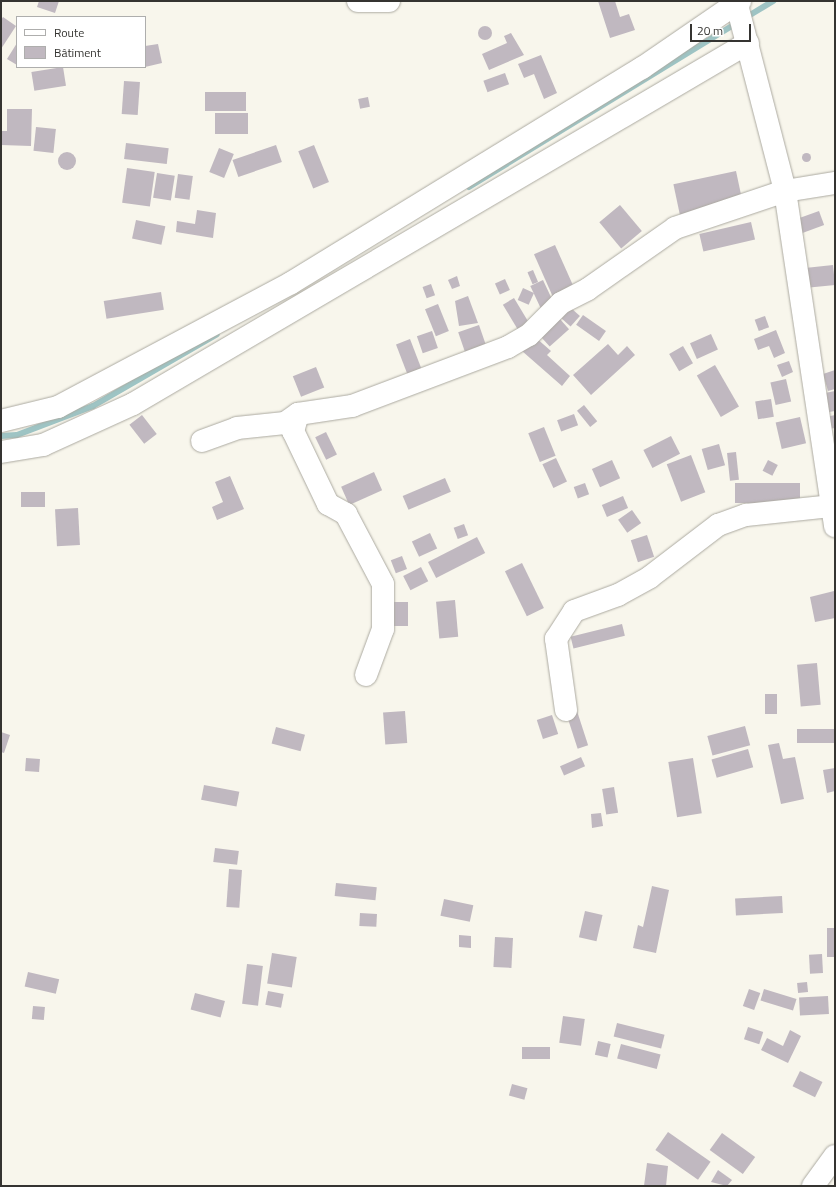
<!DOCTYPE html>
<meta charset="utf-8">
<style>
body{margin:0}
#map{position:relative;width:836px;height:1187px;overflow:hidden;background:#f8f6ec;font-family:"Titillium Web",sans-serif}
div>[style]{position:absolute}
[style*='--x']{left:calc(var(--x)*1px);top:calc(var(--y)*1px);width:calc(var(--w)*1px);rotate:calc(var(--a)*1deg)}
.stream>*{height:6px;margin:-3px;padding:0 3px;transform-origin:3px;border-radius:3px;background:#9ec4c4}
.building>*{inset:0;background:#c0b8c0;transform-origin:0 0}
.round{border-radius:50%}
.roads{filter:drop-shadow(0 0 1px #acaaa1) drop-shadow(0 0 1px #acaaa1)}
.minor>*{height:22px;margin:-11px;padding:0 11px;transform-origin:11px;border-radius:11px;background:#fff}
span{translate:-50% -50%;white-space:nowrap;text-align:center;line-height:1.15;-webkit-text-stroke:3.5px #fff;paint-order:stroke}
.frame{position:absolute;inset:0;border:2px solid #353431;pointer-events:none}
.legend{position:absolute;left:16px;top:16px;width:130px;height:52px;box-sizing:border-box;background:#fff;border:1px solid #aeaead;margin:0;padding:5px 7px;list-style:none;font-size:12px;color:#353431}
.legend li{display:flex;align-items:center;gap:8px;height:20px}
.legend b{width:20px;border:1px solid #aeaead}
.scale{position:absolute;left:690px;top:24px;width:61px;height:18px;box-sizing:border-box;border:2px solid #353431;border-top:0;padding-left:5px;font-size:12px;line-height:14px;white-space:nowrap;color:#353431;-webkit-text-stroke:3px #fff;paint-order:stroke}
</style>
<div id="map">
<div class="stream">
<div style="--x:745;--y:18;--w:33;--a:-31"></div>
<div style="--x:469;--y:187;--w:314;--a:-31.5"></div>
<div style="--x:1;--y:436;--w:16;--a:-4"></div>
<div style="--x:17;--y:435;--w:81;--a:-20.9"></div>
<div style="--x:93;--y:406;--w:143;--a:-30.1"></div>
</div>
<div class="building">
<div style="clip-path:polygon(39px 1px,59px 1px,55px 13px,37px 7px)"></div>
<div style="clip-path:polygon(598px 1px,615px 1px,620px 17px,629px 14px,635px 30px,610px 38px)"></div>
<div style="clip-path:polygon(3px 17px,16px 26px,1px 49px,1px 20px)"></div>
<div class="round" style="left:478px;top:26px;width:14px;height:14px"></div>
<div style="clip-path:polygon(511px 33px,524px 55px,489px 70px,482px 54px,507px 43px,504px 36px)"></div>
<div style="clip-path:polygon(17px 43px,17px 65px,7px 59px)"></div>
<div style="clip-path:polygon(158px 44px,162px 63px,145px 67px,145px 46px)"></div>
<div style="clip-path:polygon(541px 55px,557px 93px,544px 99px,534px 74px,524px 78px,518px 64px)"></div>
<div style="left:63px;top:67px;width:19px;height:32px;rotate:81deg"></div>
<div style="left:505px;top:73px;width:12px;height:23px;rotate:70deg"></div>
<div style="left:124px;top:81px;width:16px;height:33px;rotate:4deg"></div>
<div style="left:246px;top:92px;width:19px;height:41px;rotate:90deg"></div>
<div style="left:368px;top:97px;width:10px;height:10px;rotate:79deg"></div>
<div style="clip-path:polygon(7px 109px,32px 109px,31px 146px,1px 145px,1px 131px,7px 131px)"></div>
<div style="left:248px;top:113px;width:21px;height:33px;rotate:90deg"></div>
<div style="left:36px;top:127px;width:20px;height:24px;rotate:6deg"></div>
<div style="left:126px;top:143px;width:43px;height:16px;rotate:7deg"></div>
<div style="left:276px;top:145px;width:18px;height:46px;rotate:71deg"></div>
<div style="left:314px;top:145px;width:40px;height:17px;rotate:68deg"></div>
<div style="left:219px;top:148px;width:16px;height:26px;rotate:22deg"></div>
<div class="round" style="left:58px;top:152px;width:18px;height:18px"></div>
<div class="round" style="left:801.5px;top:152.5px;width:9px;height:9px"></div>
<div style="left:127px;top:168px;width:28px;height:35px;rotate:8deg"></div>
<div style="left:736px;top:171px;width:34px;height:64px;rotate:78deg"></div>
<div style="left:157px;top:173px;width:18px;height:25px;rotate:9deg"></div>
<div style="left:178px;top:174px;width:15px;height:24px;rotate:8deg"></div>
<div style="left:620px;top:205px;width:34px;height:27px;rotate:50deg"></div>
<div style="clip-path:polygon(197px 210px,216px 213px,213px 238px,176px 232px,177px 221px,195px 224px)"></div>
<div style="left:819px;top:211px;width:15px;height:23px;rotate:70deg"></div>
<div style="left:136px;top:220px;width:30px;height:19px;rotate:12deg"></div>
<div style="left:751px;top:222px;width:18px;height:53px;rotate:77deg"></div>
<div style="left:555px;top:245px;width:48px;height:23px;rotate:66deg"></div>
<div style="left:833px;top:265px;width:20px;height:28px;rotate:84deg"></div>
<div style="left:533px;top:270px;width:13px;height:6px;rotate:67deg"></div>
<div style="clip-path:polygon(457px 276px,460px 286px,452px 289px,448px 280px)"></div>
<div style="left:505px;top:279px;width:12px;height:11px;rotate:66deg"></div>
<div style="left:543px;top:280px;width:26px;height:14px;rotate:65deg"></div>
<div style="left:431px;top:284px;width:12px;height:9px;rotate:70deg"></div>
<div style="left:523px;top:288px;width:12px;height:13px;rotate:24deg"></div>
<div style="left:161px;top:292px;width:18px;height:58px;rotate:81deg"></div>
<div style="clip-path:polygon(468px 296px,478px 323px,459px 326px,455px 301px)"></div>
<div style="left:514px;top:298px;width:31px;height:13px;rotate:59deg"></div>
<div style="left:438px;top:304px;width:29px;height:14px;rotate:68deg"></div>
<div style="left:571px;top:308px;width:12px;height:14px;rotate:42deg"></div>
<div style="left:583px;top:315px;width:28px;height:12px;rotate:35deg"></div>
<div style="left:765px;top:316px;width:12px;height:11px;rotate:70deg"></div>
<div style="left:559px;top:318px;width:15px;height:26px;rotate:48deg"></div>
<div style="left:479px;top:325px;width:28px;height:22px;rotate:71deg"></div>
<div style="clip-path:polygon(776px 330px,785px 353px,774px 358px,769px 346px,758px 350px,754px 339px)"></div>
<div style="left:432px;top:331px;width:18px;height:16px;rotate:71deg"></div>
<div style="left:711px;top:334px;width:17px;height:23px;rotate:66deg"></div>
<div style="clip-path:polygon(535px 337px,551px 351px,547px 355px,570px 376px,562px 386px,522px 351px)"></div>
<div style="left:410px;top:339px;width:33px;height:15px;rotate:69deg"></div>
<div style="clip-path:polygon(608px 344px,618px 355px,627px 346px,635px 355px,591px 395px,573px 375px)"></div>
<div style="left:683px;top:346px;width:20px;height:16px;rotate:60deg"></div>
<div style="clip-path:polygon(789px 361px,793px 372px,782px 377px,777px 365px)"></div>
<div style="left:715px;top:365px;width:48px;height:21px;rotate:60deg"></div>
<div style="left:316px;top:367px;width:22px;height:25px;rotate:68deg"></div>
<div style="clip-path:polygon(835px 370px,835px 389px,828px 391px,823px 374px)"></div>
<div style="left:786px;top:379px;width:23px;height:16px;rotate:77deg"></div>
<div style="clip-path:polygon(835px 391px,835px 411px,829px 412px,825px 393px)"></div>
<div style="left:771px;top:399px;width:18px;height:16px;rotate:81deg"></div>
<div style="left:584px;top:405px;width:21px;height:9px;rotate:51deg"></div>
<div style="left:574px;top:414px;width:12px;height:18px;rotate:70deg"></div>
<div style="left:142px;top:415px;width:24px;height:16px;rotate:52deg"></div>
<div style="clip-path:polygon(835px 415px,835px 428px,829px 429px,826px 417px)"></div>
<div style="left:800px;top:417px;width:27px;height:25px;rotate:77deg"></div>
<div style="left:544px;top:427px;width:31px;height:17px;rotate:68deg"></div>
<div style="left:326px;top:432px;width:25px;height:12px;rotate:64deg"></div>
<div style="left:671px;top:436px;width:20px;height:31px;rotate:63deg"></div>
<div style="left:719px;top:444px;width:22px;height:18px;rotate:74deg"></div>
<div style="left:736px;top:452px;width:28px;height:9px;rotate:84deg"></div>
<div style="left:691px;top:455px;width:40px;height:26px;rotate:69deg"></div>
<div style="left:556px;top:458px;width:26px;height:15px;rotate:65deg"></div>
<div style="left:612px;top:460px;width:20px;height:22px;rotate:66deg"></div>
<div style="left:768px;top:460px;width:11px;height:12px;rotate:27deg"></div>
<div style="left:374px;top:472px;width:20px;height:36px;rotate:66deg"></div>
<div style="clip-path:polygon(230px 476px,244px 509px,217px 520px,212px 507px,223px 502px,215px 482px)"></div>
<div style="left:445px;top:478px;width:15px;height:46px;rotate:67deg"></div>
<div style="left:585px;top:483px;width:12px;height:12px;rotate:70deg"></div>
<div style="left:735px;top:483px;width:65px;height:20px"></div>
<div style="left:21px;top:492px;width:24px;height:15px"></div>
<div style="left:623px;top:496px;width:13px;height:23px;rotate:67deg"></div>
<div style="left:78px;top:508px;width:37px;height:23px;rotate:87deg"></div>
<div style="left:632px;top:510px;width:16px;height:17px;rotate:55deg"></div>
<div style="left:464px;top:524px;width:12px;height:11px;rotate:70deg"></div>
<div style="left:430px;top:533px;width:17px;height:20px;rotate:65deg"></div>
<div style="left:647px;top:535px;width:23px;height:17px;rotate:72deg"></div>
<div style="left:477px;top:537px;width:18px;height:55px;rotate:63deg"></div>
<div style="left:402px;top:556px;width:14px;height:12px;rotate:69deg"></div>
<div style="left:522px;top:563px;width:50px;height:19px;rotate:64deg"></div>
<div style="left:421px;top:567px;width:16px;height:20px;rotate:63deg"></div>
<div style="clip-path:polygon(834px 591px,835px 618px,815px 622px,810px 597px)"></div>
<div style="left:455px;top:600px;width:37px;height:19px;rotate:85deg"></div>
<div style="left:390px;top:602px;width:18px;height:24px"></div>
<div style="left:622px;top:624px;width:12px;height:53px;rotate:76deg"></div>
<div style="left:817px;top:663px;width:42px;height:20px;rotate:85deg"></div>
<div style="left:765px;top:694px;width:12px;height:20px"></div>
<div style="left:405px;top:711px;width:32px;height:22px;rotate:86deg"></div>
<div style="left:577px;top:711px;width:36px;height:11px;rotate:72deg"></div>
<div style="left:552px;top:715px;width:20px;height:16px;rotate:72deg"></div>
<div style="left:745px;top:726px;width:20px;height:39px;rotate:75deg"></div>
<div style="left:276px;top:727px;width:30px;height:17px;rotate:15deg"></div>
<div style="left:835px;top:729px;width:14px;height:38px;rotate:90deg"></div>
<div style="clip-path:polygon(1px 732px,10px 735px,4px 753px,1px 752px)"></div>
<div style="clip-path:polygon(779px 743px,783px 759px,795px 757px,804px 799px,781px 804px,768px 745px)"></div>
<div style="left:748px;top:749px;width:19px;height:38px;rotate:74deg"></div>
<div style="left:581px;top:757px;width:10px;height:23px;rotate:66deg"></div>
<div style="left:26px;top:758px;width:14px;height:13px;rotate:4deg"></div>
<div style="left:693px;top:758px;width:56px;height:25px;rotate:81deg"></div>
<div style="clip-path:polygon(835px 768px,835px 791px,827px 793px,823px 770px)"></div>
<div style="left:204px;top:785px;width:36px;height:15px;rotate:11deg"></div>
<div style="left:614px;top:787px;width:26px;height:12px;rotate:81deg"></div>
<div style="clip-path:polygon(601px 813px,603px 826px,592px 828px,591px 814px)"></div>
<div style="left:215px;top:848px;width:24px;height:14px;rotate:7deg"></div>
<div style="left:229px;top:869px;width:13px;height:38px;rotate:4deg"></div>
<div style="left:336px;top:883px;width:41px;height:13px;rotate:6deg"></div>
<div style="clip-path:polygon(652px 886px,669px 890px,656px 953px,633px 948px,638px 925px,643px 927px)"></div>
<div style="left:782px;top:896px;width:17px;height:47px;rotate:87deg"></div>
<div style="left:444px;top:899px;width:30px;height:17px;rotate:12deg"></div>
<div style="left:585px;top:911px;width:18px;height:27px;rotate:13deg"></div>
<div style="left:360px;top:913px;width:17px;height:13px;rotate:3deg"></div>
<div style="left:827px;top:928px;width:8px;height:29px"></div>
<div style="clip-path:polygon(459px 935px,471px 936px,471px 948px,459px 947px)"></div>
<div style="left:495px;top:937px;width:18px;height:30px;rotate:3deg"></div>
<div style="left:272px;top:953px;width:25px;height:31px;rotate:9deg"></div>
<div style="left:822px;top:954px;width:19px;height:13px;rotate:87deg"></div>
<div style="left:247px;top:964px;width:16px;height:40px;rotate:7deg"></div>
<div style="left:28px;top:972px;width:32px;height:15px;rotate:13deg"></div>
<div style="left:807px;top:982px;width:10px;height:10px;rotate:84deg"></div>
<div style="left:749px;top:989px;width:12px;height:18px;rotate:20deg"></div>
<div style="left:764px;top:989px;width:34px;height:12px;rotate:17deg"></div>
<div style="left:268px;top:991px;width:16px;height:14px;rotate:11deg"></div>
<div style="left:195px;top:993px;width:31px;height:17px;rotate:15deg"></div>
<div style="left:828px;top:996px;width:18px;height:29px;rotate:87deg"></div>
<div style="left:33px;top:1006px;width:12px;height:13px;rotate:5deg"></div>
<div style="left:563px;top:1016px;width:22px;height:27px;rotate:8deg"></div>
<div style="left:617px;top:1023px;width:49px;height:14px;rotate:14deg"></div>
<div style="left:748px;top:1027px;width:16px;height:13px;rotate:18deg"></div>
<div style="clip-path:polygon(790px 1030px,801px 1036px,788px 1063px,761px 1050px,767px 1038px,783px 1046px)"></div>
<div style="left:598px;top:1041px;width:13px;height:14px;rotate:13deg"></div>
<div style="left:621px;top:1044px;width:41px;height:15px;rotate:15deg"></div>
<div style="left:522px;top:1047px;width:28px;height:12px"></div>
<div style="left:800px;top:1071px;width:25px;height:17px;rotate:26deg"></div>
<div style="left:512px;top:1084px;width:16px;height:12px;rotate:15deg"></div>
<div style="left:668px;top:1132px;width:52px;height:22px;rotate:35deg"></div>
<div style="left:722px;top:1133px;width:41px;height:21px;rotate:36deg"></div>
<div style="clip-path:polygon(647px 1163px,668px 1166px,666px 1186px,644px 1186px)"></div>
<div style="clip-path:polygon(718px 1170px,732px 1180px,727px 1186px,711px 1182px)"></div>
</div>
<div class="roads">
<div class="minor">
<div style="--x:358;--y:1;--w:31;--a:0"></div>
<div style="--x:736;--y:1;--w:196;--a:75.5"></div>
<div style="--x:785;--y:191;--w:339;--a:81.5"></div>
<div style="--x:298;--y:414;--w:18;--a:106"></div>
<div style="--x:293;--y:431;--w:81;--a:64.4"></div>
<div style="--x:328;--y:504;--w:21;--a:29"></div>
<div style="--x:346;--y:514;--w:79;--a:62.1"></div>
<div style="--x:383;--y:584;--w:45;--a:90"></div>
<div style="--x:383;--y:629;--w:49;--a:110.3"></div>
<div style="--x:1;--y:421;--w:59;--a:-13.8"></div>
<div style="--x:58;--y:407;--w:264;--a:-28"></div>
<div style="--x:291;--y:283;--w:412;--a:-31.5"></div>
<div style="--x:642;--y:68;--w:119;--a:-34.4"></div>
<div style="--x:202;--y:441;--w:37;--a:-20"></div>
<div style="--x:237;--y:428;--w:48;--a:-5.9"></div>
<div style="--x:285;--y:423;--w:16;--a:-35"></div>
<div style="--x:298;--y:414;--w:55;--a:-8.4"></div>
<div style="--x:352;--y:406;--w:167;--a:-20.7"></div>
<div style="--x:508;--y:347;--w:24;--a:-30"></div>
<div style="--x:529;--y:335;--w:45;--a:-45"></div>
<div style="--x:561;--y:303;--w:30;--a:-27"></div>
<div style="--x:588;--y:289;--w:106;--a:-35"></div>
<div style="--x:675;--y:228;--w:116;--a:-18.6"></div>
<div style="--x:785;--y:191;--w:51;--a:-9.1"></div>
<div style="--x:1;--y:452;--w:43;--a:-9.5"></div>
<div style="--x:43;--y:445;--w:99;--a:-24.5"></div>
<div style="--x:133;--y:404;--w:713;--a:-30.41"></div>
<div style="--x:566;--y:710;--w:72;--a:-98"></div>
<div style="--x:556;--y:639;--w:33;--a:-57"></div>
<div style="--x:574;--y:611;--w:47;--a:-20"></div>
<div style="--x:618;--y:595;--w:37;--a:-29"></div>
<div style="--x:650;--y:577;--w:86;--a:-37.4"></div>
<div style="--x:718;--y:525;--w:30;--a:-20"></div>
<div style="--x:746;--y:515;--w:85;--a:-6"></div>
<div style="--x:813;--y:1186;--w:37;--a:-54"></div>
</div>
</div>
<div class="frame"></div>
<ul class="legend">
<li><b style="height:5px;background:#fff"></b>Route</li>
<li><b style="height:11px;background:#c0b8c0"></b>Bâtiment</li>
</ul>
<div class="scale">20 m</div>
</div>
